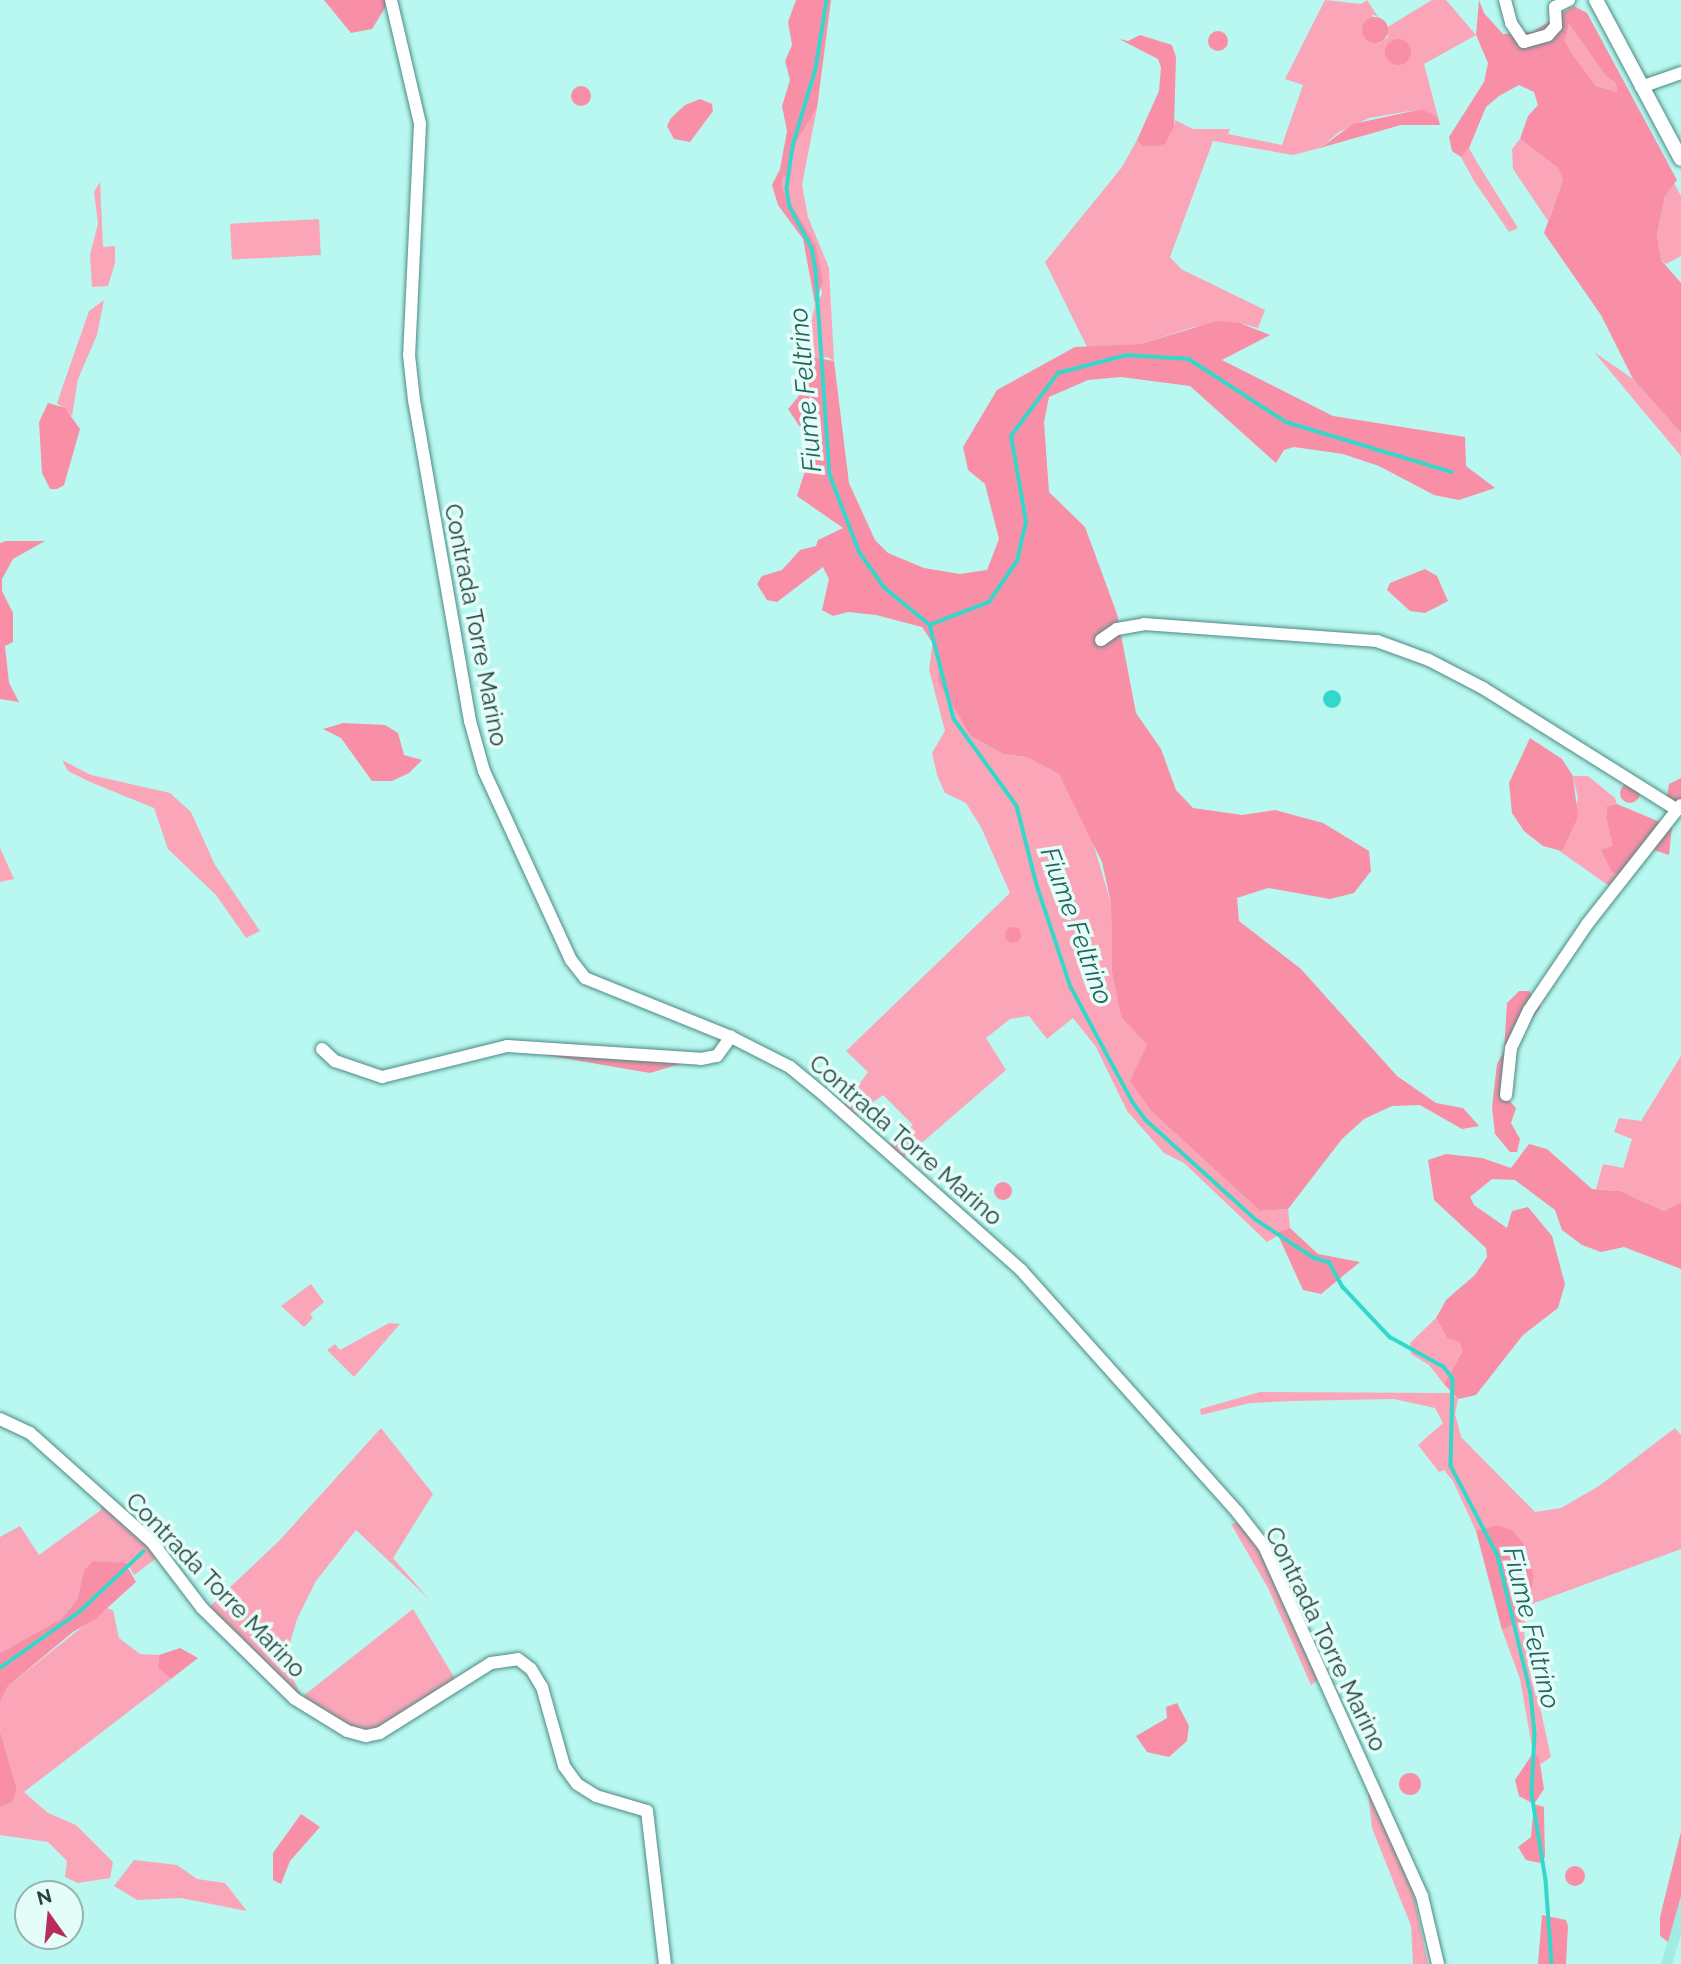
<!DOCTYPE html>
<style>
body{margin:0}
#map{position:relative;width:1681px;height:1964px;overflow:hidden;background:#b8f8f0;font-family:Raleway,sans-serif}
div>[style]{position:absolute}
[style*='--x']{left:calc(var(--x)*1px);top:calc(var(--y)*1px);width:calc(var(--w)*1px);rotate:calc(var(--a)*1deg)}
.built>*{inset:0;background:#a2ece3}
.green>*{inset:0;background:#fba6b8;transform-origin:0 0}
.forest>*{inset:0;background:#f88fa7}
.round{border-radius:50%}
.water>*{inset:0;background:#34d8ca}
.stream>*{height:3.5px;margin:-1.75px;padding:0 1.75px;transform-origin:1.75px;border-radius:1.75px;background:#34d8ca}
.roads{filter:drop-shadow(0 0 2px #4d8a83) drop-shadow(0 0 2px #4d8a83)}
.minor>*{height:12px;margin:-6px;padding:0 6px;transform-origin:6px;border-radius:6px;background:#fff}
.tertiary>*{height:14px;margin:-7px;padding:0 7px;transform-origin:7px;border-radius:7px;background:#fff}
span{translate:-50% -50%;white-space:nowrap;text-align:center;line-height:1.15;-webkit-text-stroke:7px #e4fdf9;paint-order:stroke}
.street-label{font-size:24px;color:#27413d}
.water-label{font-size:26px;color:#25635d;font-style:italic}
.north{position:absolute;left:14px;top:1880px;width:70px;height:70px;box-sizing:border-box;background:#e4fdf9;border:2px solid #98b2ae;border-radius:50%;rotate:345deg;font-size:19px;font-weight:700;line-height:28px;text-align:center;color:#27413d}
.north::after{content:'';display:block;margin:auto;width:24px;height:32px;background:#b92b5b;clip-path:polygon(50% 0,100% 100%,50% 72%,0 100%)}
</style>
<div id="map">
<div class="built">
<div style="clip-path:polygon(1681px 1896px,1681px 1934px,1672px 1964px,1661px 1964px)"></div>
</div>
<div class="green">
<div style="clip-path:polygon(1325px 0,1361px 4px,1367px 0,1378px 17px,1372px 14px,1379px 43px,1388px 37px,1386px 28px,1432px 0,1446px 0,1476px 35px,1424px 64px,1438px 117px,1422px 109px,1369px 118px,1339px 132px,1320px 148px,1293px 155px,1213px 141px,1170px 257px,1181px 269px,1265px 310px,1258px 328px,1240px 323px,1194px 327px,1140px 344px,1087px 347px,1045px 262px,1122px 167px,1137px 140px,1142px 146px,1174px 126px,1175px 120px,1193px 129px,1230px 129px,1228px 134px,1282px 145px,1303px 85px,1285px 79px)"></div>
<div style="clip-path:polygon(1569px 24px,1606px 76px,1617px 83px,1617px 92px,1596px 86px,1571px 52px,1565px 41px)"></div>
<div style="clip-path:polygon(817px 108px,802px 185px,808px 217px,829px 268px,834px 361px,827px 357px,804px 361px,815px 304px,822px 294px,819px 265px,816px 245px,783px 190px,782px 179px,789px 174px,797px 141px)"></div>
<div style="clip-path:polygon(1520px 139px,1558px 168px,1563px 180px,1548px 221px,1513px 169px,1512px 149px)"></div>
<div style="clip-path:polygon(1469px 148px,1478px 164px,1518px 228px,1509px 232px,1474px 181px,1461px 157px)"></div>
<div style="clip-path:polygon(100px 182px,103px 247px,115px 246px,115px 263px,108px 286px,92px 287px,90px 255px,98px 224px,94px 192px)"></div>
<div style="clip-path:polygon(1674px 183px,1681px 196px,1681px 256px,1666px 264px,1661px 260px,1657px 235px,1665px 196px)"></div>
<div style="left:319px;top:219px;width:36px;height:89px;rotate:87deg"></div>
<div style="clip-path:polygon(104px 300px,97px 335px,78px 379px,72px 416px,57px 403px,89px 311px)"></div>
<div style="clip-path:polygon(1594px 352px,1633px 379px,1681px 433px,1681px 456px)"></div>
<div style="clip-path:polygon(933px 639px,939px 653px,938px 682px,971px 736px,1003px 754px,1026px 757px,1059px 774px,1088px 826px,1111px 903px,1112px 973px,1121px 1017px,1147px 1045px,1153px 1113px,1260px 1211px,1288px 1209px,1290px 1228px,1267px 1242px,1184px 1163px,1164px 1153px,1127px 1111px,1096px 1047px,1073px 1018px,1047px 1039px,1029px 1016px,1010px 1019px,986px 1038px,1006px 1070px,903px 1159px,890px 1145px,913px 1125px,883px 1095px,855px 1115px,844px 1105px,868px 1072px,846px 1051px,1010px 893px,981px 827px,966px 803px,945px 793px,937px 775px,932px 753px,945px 731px,929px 670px)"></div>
<div style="clip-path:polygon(62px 760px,91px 775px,170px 793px,191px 812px,215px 865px,260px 931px,246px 938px,216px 895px,168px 849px,154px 808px,90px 782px,68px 771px)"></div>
<div style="clip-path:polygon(1573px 776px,1588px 776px,1615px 798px,1617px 804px,1607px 806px,1606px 818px,1621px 876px,1612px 888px,1558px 850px,1562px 851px,1578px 798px)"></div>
<div style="clip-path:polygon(0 848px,14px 879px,0 882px)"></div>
<div style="clip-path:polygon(1681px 1056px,1681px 1202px,1664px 1211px,1620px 1191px,1596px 1189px,1603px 1164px,1623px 1168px,1632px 1139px,1614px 1132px,1619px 1118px,1641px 1121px)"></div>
<div style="clip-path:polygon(311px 1284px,324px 1302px,310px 1314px,313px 1318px,304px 1327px,281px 1306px)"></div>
<div style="clip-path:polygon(1436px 1318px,1447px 1338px,1460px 1343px,1462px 1352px,1444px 1384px,1429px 1365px,1411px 1354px,1410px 1343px)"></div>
<div style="clip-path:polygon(389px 1323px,400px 1324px,354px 1377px,327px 1350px,335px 1344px,340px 1350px)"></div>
<div style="clip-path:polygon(1260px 1392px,1450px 1393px,1458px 1399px,1455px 1414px,1461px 1437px,1535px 1512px,1561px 1508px,1599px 1486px,1675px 1428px,1681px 1435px,1681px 1549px,1529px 1605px,1534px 1577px,1497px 1525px,1476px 1531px,1453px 1481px,1444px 1470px,1439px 1472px,1418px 1445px,1443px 1423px,1435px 1408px,1394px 1399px,1291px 1401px,1250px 1403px,1201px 1415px,1200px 1409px)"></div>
<div style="clip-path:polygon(381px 1428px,433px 1494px,393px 1558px,429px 1599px,356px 1530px,316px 1581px,297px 1619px,286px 1657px,290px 1673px,302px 1697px,413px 1609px,457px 1682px,368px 1735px,350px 1731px,325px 1715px,280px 1682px,207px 1609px,279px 1541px)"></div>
<div style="clip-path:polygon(102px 1501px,158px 1557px,134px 1575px,129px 1566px,93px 1561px,84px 1570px,77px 1600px,61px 1619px,0 1653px,0 1537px,20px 1526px,39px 1555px,101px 1510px)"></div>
<div style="clip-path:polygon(1238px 1522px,1261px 1551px,1321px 1677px,1311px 1685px,1268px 1588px,1231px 1524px)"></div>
<div style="clip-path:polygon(106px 1608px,113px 1610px,119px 1638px,140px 1654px,159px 1655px,158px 1668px,171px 1679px,24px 1792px,48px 1813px,76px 1825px,113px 1862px,110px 1878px,78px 1883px,65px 1877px,67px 1861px,48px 1842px,0 1835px,0 1807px,13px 1802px,17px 1789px,0 1731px,0 1702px,8px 1686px)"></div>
<div style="clip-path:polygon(1526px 1618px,1524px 1634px,1551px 1757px,1541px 1764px,1533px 1753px,1520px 1679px,1502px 1630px)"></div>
<div style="clip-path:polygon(1367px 1785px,1410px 1878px,1428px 1964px,1413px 1964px,1411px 1926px,1372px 1828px)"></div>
<div style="clip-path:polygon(134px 1860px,177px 1865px,197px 1879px,225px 1883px,247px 1911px,181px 1898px,137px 1900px,114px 1886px)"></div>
</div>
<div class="forest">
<div style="clip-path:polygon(324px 0,388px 0,388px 3px,372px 29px,351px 33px)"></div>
<div style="clip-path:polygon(796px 0,831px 0,817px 108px,797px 141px,789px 174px,782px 179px,783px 190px,816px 245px,823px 282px,815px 304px,803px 239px,778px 205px,772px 185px,780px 169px,787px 131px,782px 106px,790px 80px,785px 61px,792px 45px,788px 22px)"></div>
<div style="clip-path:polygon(evenodd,1479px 0,1484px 13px,1503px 34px,1532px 32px,1574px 6px,1587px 13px,1677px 180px,1665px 196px,1657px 235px,1661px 260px,1681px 283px,1681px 433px,1633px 379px,1601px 315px,1544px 233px,1563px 180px,1558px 168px,1520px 139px,1528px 116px,1538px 105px,1534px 92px,1519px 85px,1499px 96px,1486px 107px,1469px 148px,1461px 157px,1452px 151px,1449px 137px,1484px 82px,1488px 63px,1476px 35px,1479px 0,1569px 24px,1606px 76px,1616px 83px,1617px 92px,1596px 86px,1571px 52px,1565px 41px,1569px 24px)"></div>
<div class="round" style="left:1362px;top:17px;width:26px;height:26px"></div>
<div class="round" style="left:1208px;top:31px;width:20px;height:20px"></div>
<div style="clip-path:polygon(1140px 35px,1172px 45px,1176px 57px,1174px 126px,1165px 144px,1155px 146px,1142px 146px,1137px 140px,1159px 91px,1161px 67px,1158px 59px,1119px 39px,1128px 41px)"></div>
<div class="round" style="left:1385px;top:39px;width:26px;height:26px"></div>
<div class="round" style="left:571px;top:86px;width:20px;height:20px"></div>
<div style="clip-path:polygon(700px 99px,712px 104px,713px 111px,690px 142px,674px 139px,667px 126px,671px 118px,685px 105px)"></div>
<div style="clip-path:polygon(1422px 109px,1438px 117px,1440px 125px,1401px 125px,1320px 148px,1353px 124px)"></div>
<div style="clip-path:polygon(1217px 321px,1240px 323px,1270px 335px,1222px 360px,1333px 416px,1465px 437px,1466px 466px,1495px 488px,1459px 500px,1434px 495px,1379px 466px,1343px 454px,1294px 447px,1284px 450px,1276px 463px,1190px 386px,1121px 377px,1088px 380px,1049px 397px,1044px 422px,1049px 492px,1085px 527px,1117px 614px,1136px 713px,1161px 749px,1176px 790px,1193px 808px,1242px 815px,1275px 810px,1323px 823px,1369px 851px,1371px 871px,1354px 893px,1330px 899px,1268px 888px,1237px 898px,1239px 921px,1301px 969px,1397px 1076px,1436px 1103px,1463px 1108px,1479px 1126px,1462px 1129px,1420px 1105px,1392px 1106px,1364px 1119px,1342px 1139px,1288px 1209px,1260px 1211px,1153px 1113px,1130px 1081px,1147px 1045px,1121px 1017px,1112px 973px,1111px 903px,1102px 862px,1059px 774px,1026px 757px,1003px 754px,971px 736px,938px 682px,939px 653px,922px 627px,876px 615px,848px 612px,833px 616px,822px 610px,829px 579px,823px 567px,777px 602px,767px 600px,757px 584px,762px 576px,782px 570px,800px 550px,816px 546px,818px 540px,843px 528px,797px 496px,810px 455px,808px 439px,788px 409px,799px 396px,804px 361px,810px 357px,834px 361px,849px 483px,875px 540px,888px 553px,924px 568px,960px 574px,987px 570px,999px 539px,985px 484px,968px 470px,963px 447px,997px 390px,1075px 347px,1140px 344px)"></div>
<div style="clip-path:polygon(48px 403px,65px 408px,80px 429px,64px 485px,57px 489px,50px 489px,42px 473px,39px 422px)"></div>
<div style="clip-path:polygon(6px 541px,45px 541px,13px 559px,2px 579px,2px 591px,13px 613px,13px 642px,5px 646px,9px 683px,19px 702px,0 699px,0 543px)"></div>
<div style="clip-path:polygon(1425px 569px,1437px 576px,1448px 601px,1425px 613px,1410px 611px,1387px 590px,1390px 583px)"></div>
<div style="clip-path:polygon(343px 723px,385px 725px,398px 733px,404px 755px,422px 760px,409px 773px,392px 781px,372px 781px,341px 738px,323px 729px)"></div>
<div style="clip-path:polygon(1530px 738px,1562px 759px,1573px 776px,1578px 817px,1562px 851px,1543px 846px,1524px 831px,1512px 813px,1509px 783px)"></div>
<div style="clip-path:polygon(1681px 778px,1681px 805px,1667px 796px,1669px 784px)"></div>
<div class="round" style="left:1620px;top:783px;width:20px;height:20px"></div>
<div style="clip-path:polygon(1617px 804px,1672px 827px,1669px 855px,1648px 848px,1621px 876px,1612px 872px,1601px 850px,1613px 846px,1606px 818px,1607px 806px)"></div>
<div class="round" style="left:1005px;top:927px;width:16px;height:16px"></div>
<div style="clip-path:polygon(1519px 991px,1529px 991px,1541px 1006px,1520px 1037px,1507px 1098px,1516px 1108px,1511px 1123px,1520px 1139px,1517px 1152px,1510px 1152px,1495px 1134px,1492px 1107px,1497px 1064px,1504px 1051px,1507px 1003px)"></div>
<div style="clip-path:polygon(510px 1049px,690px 1061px,650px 1073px)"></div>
<div style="clip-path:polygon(1529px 1144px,1547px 1149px,1592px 1189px,1620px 1191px,1664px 1211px,1681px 1202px,1681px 1269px,1624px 1247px,1601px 1252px,1582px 1245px,1562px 1230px,1555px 1210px,1515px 1180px,1492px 1179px,1470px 1197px,1474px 1205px,1507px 1228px,1512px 1211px,1528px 1207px,1552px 1236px,1565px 1284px,1558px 1308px,1523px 1335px,1476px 1395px,1458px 1399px,1444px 1384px,1462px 1352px,1460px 1343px,1447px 1338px,1436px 1318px,1446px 1300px,1475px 1275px,1487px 1257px,1486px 1248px,1434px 1200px,1428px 1160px,1446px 1154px,1482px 1158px,1511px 1168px)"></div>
<div class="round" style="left:994px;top:1182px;width:18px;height:18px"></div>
<div style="clip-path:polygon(1290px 1228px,1318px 1254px,1360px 1262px,1321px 1294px,1303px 1290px,1277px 1233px)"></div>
<div style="clip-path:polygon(1497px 1525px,1513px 1531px,1523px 1543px,1534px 1577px,1526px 1618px,1502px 1630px,1476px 1531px)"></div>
<div style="clip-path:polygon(93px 1561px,125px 1563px,136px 1582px,95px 1619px,73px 1632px,8px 1686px,0 1702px,0 1653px,61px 1619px,77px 1600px,84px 1570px)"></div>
<div style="clip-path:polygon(180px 1648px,198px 1658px,171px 1679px,158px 1668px,159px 1655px)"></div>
<div style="clip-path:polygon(1177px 1703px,1189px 1726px,1187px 1741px,1169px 1757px,1147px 1752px,1136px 1736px,1167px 1718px,1166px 1707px)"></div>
<div style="clip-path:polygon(0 1731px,17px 1789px,13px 1802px,0 1807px)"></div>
<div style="clip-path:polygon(1533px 1753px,1539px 1757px,1544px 1789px,1534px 1804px,1544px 1807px,1544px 1814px,1545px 1857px,1540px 1863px,1526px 1860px,1518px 1847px,1531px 1837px,1534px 1804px,1519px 1796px,1515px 1780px)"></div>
<div class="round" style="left:1399px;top:1773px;width:22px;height:22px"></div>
<div style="clip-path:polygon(301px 1814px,320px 1827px,290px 1861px,281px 1884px,273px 1880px,273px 1853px)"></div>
<div style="clip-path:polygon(1681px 1832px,1681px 1896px,1668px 1942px,1660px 1936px,1660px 1917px)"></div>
<div class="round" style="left:1565px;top:1866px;width:20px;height:20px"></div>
<div style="clip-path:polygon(1542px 1915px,1566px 1920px,1568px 1926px,1566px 1964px,1538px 1964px)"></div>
</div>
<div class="water">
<div class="round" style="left:1323px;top:690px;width:18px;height:18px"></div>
</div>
<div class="stream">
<div style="--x:827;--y:0;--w:70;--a:99.1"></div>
<div style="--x:816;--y:69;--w:80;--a:106.6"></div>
<div style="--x:793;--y:146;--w:43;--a:97.9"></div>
<div style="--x:787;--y:189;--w:18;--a:81"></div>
<div style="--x:790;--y:207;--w:47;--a:61.8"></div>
<div style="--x:812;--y:248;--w:23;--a:80"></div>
<div style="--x:816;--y:271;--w:204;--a:86.1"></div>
<div style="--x:830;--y:475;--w:84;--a:69"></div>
<div style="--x:860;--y:553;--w:43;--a:54.5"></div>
<div style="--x:885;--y:588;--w:58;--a:39.4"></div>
<div style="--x:930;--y:625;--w:97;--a:75.7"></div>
<div style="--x:954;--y:719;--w:107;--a:54.1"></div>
<div style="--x:1017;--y:806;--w:81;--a:75.8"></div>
<div style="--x:1037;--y:885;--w:108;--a:71.6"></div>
<div style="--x:1071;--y:987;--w:129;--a:61.8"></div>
<div style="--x:1132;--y:1101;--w:24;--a:54"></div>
<div style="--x:1146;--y:1120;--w:147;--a:42.2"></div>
<div style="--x:1255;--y:1219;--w:71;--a:33.5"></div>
<div style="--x:1314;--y:1258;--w:16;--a:15"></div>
<div style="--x:1329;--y:1262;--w:29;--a:61"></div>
<div style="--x:1343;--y:1287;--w:69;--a:46.8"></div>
<div style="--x:1390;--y:1337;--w:62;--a:29.1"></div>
<div style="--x:1444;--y:1367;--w:15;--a:53"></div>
<div style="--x:1453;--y:1379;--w:87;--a:91.3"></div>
<div style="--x:1451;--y:1466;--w:102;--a:62.4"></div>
<div style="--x:1498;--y:1556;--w:141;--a:76.5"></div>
<div style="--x:1531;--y:1693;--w:41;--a:84.4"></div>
<div style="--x:1535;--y:1734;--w:60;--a:92.9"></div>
<div style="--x:1532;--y:1794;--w:87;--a:80.8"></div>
<div style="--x:1546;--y:1880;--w:84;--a:85.9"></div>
<div style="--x:930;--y:625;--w:63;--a:-21.3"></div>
<div style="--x:989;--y:602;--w:50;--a:-55.7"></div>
<div style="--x:1017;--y:561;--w:40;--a:-77"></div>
<div style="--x:1026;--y:522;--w:87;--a:-99.9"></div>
<div style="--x:1011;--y:436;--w:79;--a:-53.3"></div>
<div style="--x:1058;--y:373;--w:71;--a:-14.6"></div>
<div style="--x:1127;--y:355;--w:62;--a:3.7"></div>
<div style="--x:1189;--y:359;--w:116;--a:33"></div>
<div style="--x:1286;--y:422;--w:173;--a:16.8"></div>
<div style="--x:0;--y:1668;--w:97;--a:-35.3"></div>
<div style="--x:79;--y:1612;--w:88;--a:-43.2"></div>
</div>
<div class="roads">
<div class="minor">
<div style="--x:391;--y:0;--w:127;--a:76.8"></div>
<div style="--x:420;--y:124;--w:231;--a:92.7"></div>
<div style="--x:409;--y:355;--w:45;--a:83.7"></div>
<div style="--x:414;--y:400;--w:326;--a:80.1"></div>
<div style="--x:470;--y:721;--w:52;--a:74.4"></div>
<div style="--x:484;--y:771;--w:208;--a:65.3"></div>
<div style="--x:571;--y:960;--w:23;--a:52"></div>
<div style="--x:585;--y:978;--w:157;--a:22"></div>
<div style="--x:731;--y:1037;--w:66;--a:27"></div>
<div style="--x:790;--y:1067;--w:44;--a:39.5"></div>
<div style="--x:824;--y:1095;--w:264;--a:41.6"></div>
<div style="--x:1021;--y:1270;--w:326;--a:48.2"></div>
<div style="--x:1238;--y:1513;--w:42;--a:51.8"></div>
<div style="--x:1264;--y:1546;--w:384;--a:65.7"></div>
<div style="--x:1422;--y:1896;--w:70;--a:76.8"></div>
<div style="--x:1505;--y:0;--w:24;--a:75"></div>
<div style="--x:1511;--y:23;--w:23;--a:56"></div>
<div style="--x:1524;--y:42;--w:25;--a:-16"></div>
<div style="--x:1548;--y:35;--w:12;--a:-48"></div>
<div style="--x:1556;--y:26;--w:19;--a:-93"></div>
<div style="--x:1555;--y:7;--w:16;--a:-27"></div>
<div style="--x:1641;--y:87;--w:42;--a:-19.3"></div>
<div style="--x:1101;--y:640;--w:19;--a:-35"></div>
<div style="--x:1117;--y:629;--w:27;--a:-10"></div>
<div style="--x:1144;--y:624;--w:234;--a:4.2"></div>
<div style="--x:1377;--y:641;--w:55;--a:20.1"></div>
<div style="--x:1429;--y:660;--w:61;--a:27.4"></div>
<div style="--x:1483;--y:688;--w:228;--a:32.1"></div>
<div style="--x:322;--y:1049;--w:18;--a:43"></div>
<div style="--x:335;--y:1061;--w:50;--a:18.8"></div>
<div style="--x:382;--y:1077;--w:129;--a:-13.9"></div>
<div style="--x:507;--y:1046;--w:194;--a:3.8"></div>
<div style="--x:701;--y:1059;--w:16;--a:-11"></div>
<div style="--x:717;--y:1056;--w:24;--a:-54"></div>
<div style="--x:1506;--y:1095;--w:47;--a:-83.9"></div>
<div style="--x:1511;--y:1048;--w:42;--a:-64.7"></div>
<div style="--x:1529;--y:1010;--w:105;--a:-55.9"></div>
<div style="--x:1588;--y:923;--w:150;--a:-51.8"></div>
<div style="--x:0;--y:1419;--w:33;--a:25"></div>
<div style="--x:30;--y:1433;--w:162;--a:41.8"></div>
<div style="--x:151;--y:1541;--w:84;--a:52.7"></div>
<div style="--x:202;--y:1608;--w:130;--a:44.4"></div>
<div style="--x:295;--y:1699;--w:61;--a:31.6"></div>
<div style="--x:347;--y:1731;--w:20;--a:15"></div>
<div style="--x:366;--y:1736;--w:14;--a:-12"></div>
<div style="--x:380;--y:1733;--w:131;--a:-32.2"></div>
<div style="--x:491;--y:1663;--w:27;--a:-8"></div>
<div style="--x:518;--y:1659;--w:16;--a:38"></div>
<div style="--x:531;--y:1669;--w:21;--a:59"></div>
<div style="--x:542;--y:1687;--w:82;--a:74.4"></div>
<div style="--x:564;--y:1766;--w:22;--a:54"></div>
<div style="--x:577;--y:1784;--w:22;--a:32"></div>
<div style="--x:596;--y:1796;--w:53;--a:16.4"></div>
<div style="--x:647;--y:1811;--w:154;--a:83.3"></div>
</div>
<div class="tertiary">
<div style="--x:1596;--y:0;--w:180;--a:61.9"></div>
</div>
</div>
<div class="street-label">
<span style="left:476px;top:625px;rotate:79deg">Contrada Torre Marino</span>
<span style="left:906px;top:1140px;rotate:41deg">Contrada Torre Marino</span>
<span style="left:216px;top:1585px;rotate:46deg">Contrada Torre Marino</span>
<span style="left:1326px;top:1639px;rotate:64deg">Contrada Torre Marino</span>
</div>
<div class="water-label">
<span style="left:806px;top:390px;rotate:-95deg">Fiume Feltrino</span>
<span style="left:1076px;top:926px;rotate:70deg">Fiume Feltrino</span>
<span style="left:1531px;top:1628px;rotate:76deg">Fiume Feltrino</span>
</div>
<div class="north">N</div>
</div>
